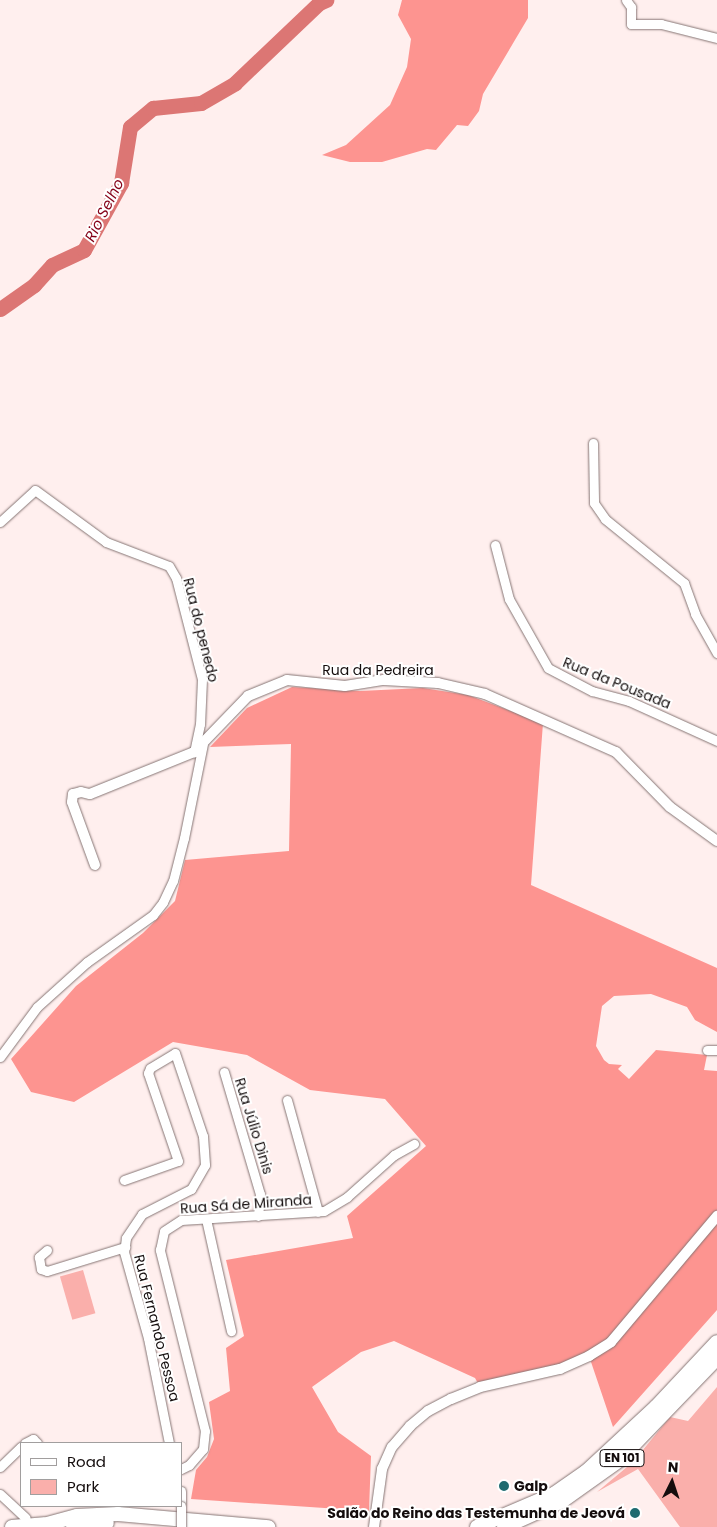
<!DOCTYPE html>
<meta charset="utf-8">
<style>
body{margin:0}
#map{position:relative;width:717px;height:1527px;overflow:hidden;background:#ffefee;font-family:Poppins,sans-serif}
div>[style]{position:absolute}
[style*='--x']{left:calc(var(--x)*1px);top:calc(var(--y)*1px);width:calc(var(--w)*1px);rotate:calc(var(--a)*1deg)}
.green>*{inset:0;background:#faafab;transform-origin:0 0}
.forest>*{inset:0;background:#fd9490}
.river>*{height:15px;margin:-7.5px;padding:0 7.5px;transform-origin:7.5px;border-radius:7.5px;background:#dc7674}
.roads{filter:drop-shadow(0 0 1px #867574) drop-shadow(0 0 1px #867574)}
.minor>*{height:9px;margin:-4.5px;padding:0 4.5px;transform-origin:4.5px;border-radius:4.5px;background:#fff}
.tertiary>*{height:10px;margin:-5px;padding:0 5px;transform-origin:5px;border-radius:5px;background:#fff}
.trunk>*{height:14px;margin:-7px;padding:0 7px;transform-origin:7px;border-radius:7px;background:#fff}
.bridges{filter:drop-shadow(0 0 1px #867574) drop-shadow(0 0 1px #867574)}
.minor-bridge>*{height:9px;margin:-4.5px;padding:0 4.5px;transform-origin:4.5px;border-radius:4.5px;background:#fff}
.dots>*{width:14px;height:14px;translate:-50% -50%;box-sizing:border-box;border:2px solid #fff;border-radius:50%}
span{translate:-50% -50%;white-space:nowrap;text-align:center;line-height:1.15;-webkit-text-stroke:4px #fff;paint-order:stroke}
.shield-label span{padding:1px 4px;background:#fff;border:1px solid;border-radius:4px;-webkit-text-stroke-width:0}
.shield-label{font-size:12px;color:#140d0d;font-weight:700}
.street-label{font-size:14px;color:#140d0d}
.poi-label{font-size:14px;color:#140d0d;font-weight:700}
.left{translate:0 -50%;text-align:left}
.right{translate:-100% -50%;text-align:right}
.water-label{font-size:15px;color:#840017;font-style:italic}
.legend{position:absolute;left:20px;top:1442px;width:162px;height:65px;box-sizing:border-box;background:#fff;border:1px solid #a19e9e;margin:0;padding:6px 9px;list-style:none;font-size:15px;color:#140d0d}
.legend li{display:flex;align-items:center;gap:10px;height:25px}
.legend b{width:25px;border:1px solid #a19e9e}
.north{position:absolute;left:647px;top:1457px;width:50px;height:50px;-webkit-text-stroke:4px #fff;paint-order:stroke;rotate:4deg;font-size:14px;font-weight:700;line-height:20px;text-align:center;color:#140d0d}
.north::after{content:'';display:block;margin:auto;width:18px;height:22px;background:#140d0d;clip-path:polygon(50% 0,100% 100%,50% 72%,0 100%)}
</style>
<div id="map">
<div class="green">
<div style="left:83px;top:1270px;width:45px;height:24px;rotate:74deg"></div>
<div style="clip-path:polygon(717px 1387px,717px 1527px,680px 1527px,638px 1469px,597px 1492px,633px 1462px,670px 1417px,688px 1421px)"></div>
</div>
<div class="forest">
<div style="clip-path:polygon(402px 0,528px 0,528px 18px,483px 94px,479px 111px,468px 126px,457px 125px,436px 150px,427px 149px,382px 162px,350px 162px,322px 155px,346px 145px,390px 105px,407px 67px,411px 39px,398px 15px)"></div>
<div style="clip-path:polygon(292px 687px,360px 691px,423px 688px,468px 695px,543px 723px,531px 885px,717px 968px,717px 1032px,695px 1020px,687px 1007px,651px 994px,614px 996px,602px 1006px,596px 1046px,604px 1060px,609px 1064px,622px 1065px,618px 1069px,629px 1079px,656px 1050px,707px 1055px,704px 1070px,717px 1071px,717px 1310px,613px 1427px,589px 1356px,480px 1387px,475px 1378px,394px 1341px,361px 1352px,312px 1387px,338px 1432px,371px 1456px,369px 1511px,191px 1499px,196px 1470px,207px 1457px,214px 1439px,209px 1402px,230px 1391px,226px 1348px,244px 1336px,226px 1260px,353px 1238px,347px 1216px,426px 1146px,385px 1099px,310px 1090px,247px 1055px,173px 1042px,74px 1102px,31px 1092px,11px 1059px,76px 986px,143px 933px,175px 901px,185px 860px,289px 851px,291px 744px,210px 747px,247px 708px)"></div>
</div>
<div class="river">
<div style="--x:0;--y:309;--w:42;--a:-35.2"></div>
<div style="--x:34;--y:285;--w:27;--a:-48"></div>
<div style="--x:52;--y:265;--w:35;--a:-25"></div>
<div style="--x:84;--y:250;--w:77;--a:-61.1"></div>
<div style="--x:121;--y:183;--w:57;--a:-80.9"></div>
<div style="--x:130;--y:127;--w:30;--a:-40"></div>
<div style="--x:153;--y:108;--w:48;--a:-5.9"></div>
<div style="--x:201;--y:103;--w:39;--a:-30"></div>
<div style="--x:235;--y:83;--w:116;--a:-43.6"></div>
<div style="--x:319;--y:3;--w:8;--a:-23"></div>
</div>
<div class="roads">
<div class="minor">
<div style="--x:626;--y:0;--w:9;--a:54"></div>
<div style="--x:631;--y:7;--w:17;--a:90"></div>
<div style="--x:631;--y:24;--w:30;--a:0"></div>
<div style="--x:661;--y:24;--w:58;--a:14"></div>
<div style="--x:593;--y:443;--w:60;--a:89"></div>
<div style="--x:594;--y:503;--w:19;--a:55"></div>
<div style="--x:605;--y:519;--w:102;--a:39"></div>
<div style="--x:684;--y:583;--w:33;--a:70"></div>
<div style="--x:695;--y:614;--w:45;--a:60.6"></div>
<div style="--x:0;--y:522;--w:47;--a:-42.4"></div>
<div style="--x:35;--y:490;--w:88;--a:36.2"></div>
<div style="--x:106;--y:542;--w:67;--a:20.9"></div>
<div style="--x:169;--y:566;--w:14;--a:60"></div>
<div style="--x:176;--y:578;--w:104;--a:75.6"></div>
<div style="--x:202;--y:679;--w:45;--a:92.5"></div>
<div style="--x:200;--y:724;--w:29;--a:102"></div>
<div style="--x:495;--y:545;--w:56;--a:75.5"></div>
<div style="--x:509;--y:599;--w:79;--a:60.5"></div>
<div style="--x:548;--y:668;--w:50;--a:27.6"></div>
<div style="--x:592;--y:691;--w:38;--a:15"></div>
<div style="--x:629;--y:701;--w:97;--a:24.4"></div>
<div style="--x:707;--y:1050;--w:10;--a:0"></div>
<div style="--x:0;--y:1057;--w:62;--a:-53.5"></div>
<div style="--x:37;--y:1007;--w:67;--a:-42"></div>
<div style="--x:87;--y:962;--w:81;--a:-35.5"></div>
<div style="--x:153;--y:915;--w:16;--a:-52"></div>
<div style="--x:163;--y:902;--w:23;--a:-65"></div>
<div style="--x:173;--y:881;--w:44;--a:-75.7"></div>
<div style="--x:184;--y:838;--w:96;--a:-78.6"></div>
<div style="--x:224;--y:1072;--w:127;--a:73.6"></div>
<div style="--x:260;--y:1194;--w:22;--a:95"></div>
<div style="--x:287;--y:1100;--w:116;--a:74.5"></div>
<div style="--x:124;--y:1180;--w:57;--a:-19.4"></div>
<div style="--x:178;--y:1161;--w:93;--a:-108.8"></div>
<div style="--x:148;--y:1073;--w:5;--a:-68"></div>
<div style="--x:150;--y:1068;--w:29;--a:-31"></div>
<div style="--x:175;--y:1053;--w:88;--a:71.4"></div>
<div style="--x:203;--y:1136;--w:29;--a:86"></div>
<div style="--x:205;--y:1165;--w:28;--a:120"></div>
<div style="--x:191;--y:1189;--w:55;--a:153"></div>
<div style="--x:142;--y:1214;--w:29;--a:124"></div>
<div style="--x:126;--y:1238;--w:14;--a:98"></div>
<div style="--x:124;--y:1252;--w:89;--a:74.4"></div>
<div style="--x:148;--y:1338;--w:107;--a:78.7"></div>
<div style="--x:206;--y:1219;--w:115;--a:77.4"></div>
<div style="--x:47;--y:1250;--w:11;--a:139"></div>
<div style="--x:39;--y:1257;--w:12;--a:81"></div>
<div style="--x:41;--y:1269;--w:6;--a:18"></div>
<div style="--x:47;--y:1271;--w:82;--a:-17.1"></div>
<div style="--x:25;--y:1443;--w:9;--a:-27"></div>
<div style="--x:33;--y:1439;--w:6;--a:45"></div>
<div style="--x:0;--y:1467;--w:29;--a:-44"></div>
<div style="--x:181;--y:1469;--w:9;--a:-27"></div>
<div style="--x:189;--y:1465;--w:21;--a:-49"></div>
<div style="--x:203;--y:1449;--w:18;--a:-84"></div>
<div style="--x:205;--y:1431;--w:187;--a:-104"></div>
<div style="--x:160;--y:1250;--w:19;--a:-78"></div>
<div style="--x:164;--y:1231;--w:20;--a:-33"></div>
<div style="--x:181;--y:1220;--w:143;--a:-3.6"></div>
<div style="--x:324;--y:1211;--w:27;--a:-31"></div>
<div style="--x:347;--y:1197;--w:63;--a:-41.8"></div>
<div style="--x:394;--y:1155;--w:23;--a:-29"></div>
<div style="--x:181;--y:1491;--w:11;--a:90"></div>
<div style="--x:0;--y:1494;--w:35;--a:43"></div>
</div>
<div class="tertiary">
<div style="--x:95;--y:865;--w:67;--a:-110.1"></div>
<div style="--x:72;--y:802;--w:8;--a:-83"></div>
<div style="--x:73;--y:794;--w:8;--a:-14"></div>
<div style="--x:81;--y:792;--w:9;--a:13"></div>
<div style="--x:90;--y:794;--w:112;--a:-22"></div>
<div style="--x:194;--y:752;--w:78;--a:-46"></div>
<div style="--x:248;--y:696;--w:42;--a:-22.3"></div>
<div style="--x:287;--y:680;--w:58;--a:5.9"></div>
<div style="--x:345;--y:686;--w:39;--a:-9"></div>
<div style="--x:384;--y:680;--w:54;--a:3.2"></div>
<div style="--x:438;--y:683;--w:48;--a:13.2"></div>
<div style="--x:485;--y:694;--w:143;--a:23.9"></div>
<div style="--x:616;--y:752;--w:77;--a:45.5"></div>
<div style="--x:670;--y:807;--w:58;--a:35.9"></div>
<div style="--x:374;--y:1527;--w:59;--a:-82.1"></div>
<div style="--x:382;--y:1469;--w:24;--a:-66"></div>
<div style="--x:392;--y:1447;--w:28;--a:-49"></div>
<div style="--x:410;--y:1426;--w:23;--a:-40"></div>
<div style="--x:428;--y:1411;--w:26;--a:-28"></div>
<div style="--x:451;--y:1399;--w:31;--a:-22"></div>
<div style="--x:480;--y:1387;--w:82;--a:-12.7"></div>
<div style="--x:560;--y:1369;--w:32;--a:-24"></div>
<div style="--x:589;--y:1356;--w:26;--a:-32"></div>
<div style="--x:611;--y:1342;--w:165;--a:-49.9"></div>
</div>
<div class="trunk">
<div style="--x:12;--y:1527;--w:32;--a:-5"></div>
<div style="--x:36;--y:1527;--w:42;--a:-15"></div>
<div style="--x:77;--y:1516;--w:41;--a:-2.8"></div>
<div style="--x:118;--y:1514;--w:151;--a:5"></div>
<div style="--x:73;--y:1527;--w:34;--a:-7"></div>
<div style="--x:477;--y:1527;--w:84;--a:-23.2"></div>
<div style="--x:554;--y:1494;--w:39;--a:-35"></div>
<div style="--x:586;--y:1472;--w:96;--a:-42.9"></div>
<div style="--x:656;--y:1407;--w:89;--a:-46.8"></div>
<div style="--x:504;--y:1527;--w:64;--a:-24.1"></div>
<div style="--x:562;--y:1501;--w:69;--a:-35.5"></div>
<div style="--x:618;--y:1461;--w:143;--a:-46.1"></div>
</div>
</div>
<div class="bridges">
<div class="minor-bridge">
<div style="--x:181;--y:1527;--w:21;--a:-90"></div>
</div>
</div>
<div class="dots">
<div style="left:504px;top:1486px;background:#1f6b70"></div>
<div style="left:635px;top:1513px;background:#1f6b70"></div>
</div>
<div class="shield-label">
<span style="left:622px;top:1458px">EN 101</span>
</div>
<div class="street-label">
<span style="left:201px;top:630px;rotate:76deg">Rua do penedo</span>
<span style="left:378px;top:670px">Rua da Pedreira</span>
<span style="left:617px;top:683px;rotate:22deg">Rua da Pousada</span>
<span style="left:254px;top:1126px;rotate:73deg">Rua Júlio Dinis</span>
<span style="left:246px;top:1204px;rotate:-4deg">Rua Sá de Miranda</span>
<span style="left:157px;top:1328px;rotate:76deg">Rua Fernando Pessoa</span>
</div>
<div class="poi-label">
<span class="left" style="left:514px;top:1486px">Galp</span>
<span class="right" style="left:625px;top:1513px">Salão do Reino das Testemunha de Jeová</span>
</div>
<div class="water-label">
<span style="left:104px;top:210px;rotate:-63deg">Rio Selho</span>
</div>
<ul class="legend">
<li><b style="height:6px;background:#fff"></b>Road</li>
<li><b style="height:14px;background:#faafab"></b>Park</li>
</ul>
<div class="north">N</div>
</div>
